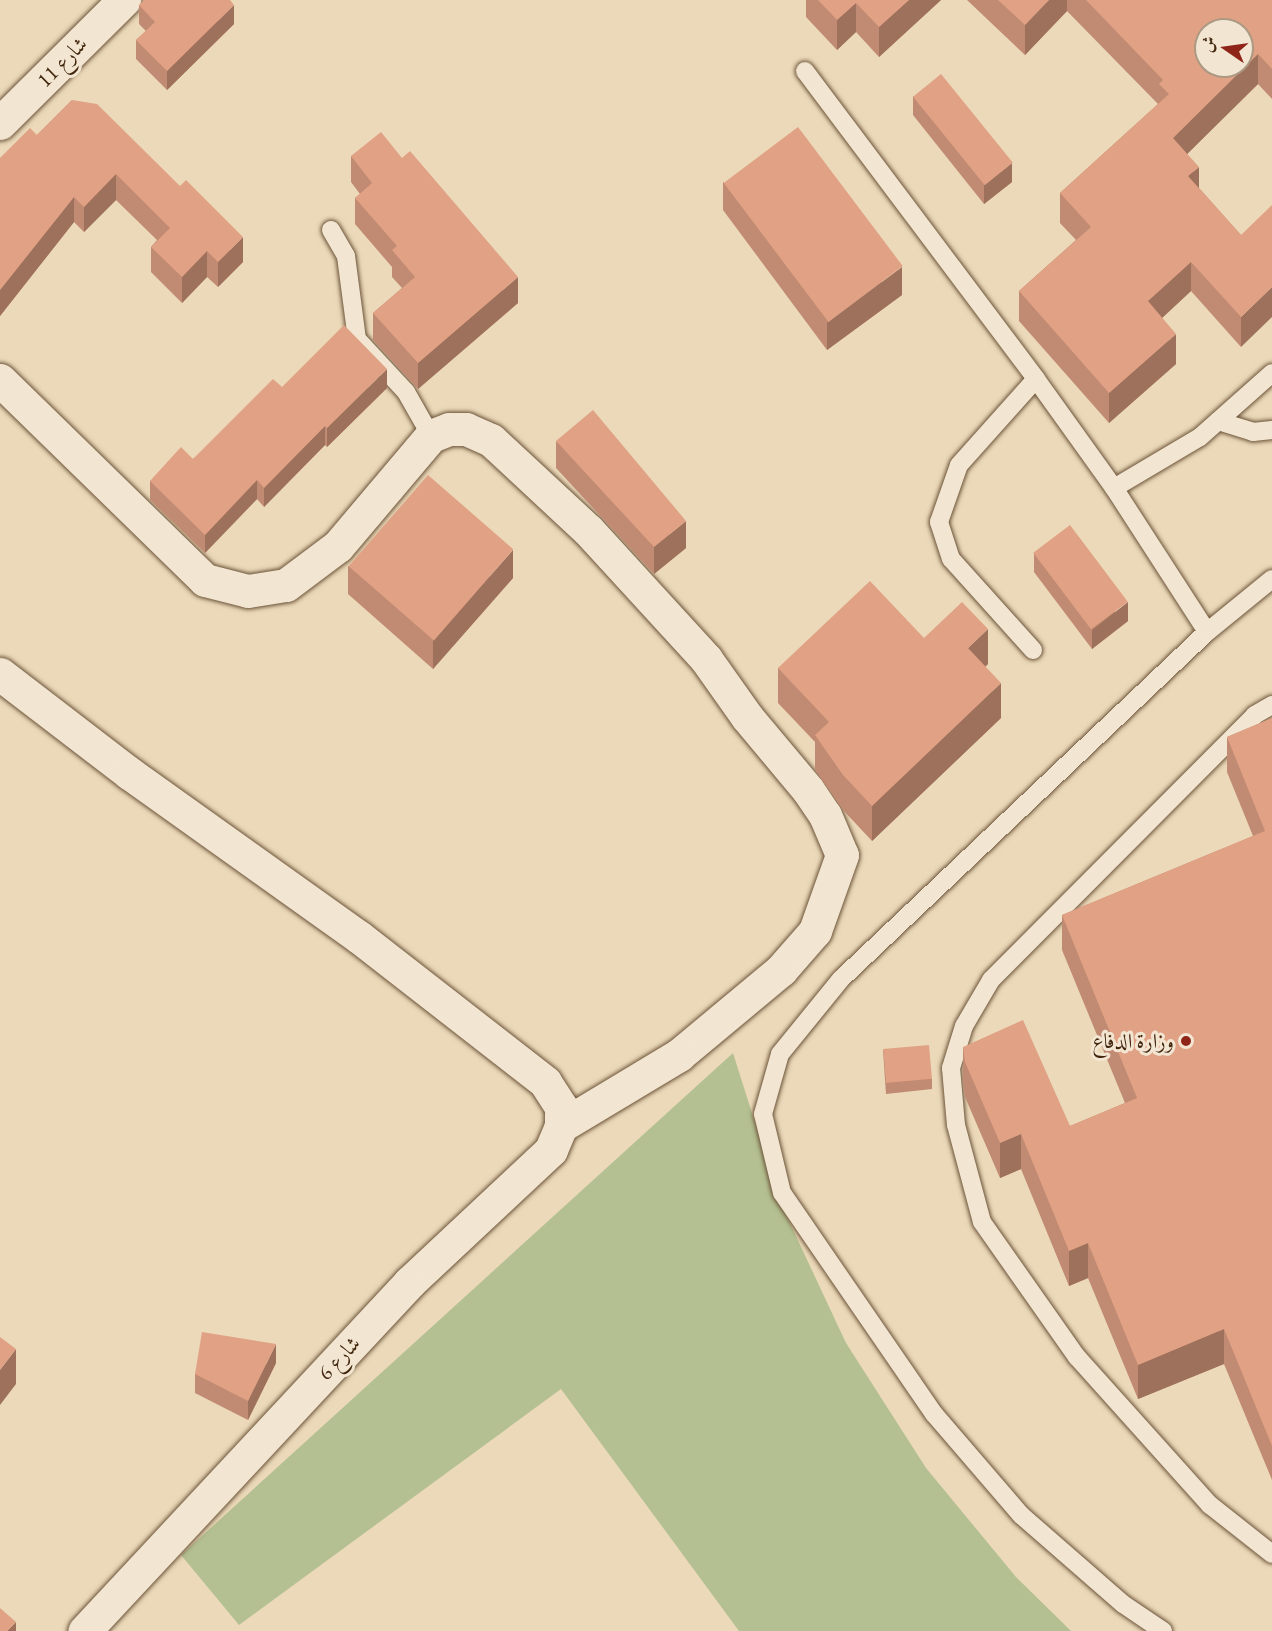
<!DOCTYPE html>
<meta charset="utf-8">
<style>
body{margin:0}
#map{position:relative;width:1272px;height:1631px;overflow:hidden;background:#ebd9b9;font-family:"EB Garamond",Amiri,serif}
div>[style]{position:absolute}
[style*='--x']{left:calc(var(--x)*1px);top:calc(var(--y)*1px);width:calc(var(--w)*1px);rotate:calc(var(--a)*1deg)}
.green>*{inset:0;background:#b4c091}
.roads{filter:drop-shadow(0 0 2px #6c5339) drop-shadow(0 0 2px #6c5339)}
.service>*{height:18px;margin:-9px;padding:0 9px;transform-origin:9px;border-radius:9px;background:#f2e6d2}
.minor>*{height:33px;margin:-16.5px;padding:0 16.5px;transform-origin:16.5px;border-radius:16.5px;background:#f2e6d2}
.tertiary>*{height:33px;margin:-16.5px;padding:0 16.5px;transform-origin:16.5px;border-radius:16.5px;background:#f2e6d2}
.wall>*{inset:0;background:#c18a72}
.shaded-wall>*{inset:0;background:#9d715c}
.building>*{inset:0;background:#e0a184;transform-origin:0 0}
.dots>*{width:16px;height:16px;translate:-50% -50%;box-sizing:border-box;border:3px solid #f2e6d2;border-radius:50%}
span{translate:-50% -50%;white-space:nowrap;text-align:center;line-height:1.15;-webkit-text-stroke:6px #f2e6d2;paint-order:stroke}
.street-label{font-size:21px;color:#42260e}
.poi-label{font-size:21px;color:#42260e}
.right{translate:-100% -50%;text-align:right}
.north{position:absolute;left:1194px;top:18px;width:60px;height:60px;box-sizing:border-box;background:#f2e6d2;border:2px solid #ac9984;border-radius:50%;rotate:283deg;font-size:16px;font-weight:700;line-height:24px;text-align:center;color:#42260e}
.north::after{content:'';display:block;margin:auto;width:21px;height:27px;background:#8f2418;clip-path:polygon(50% 0,100% 100%,50% 72%,0 100%)}
</style>
<div id="map">
<div class="green">
<div style="clip-path:polygon(733px 1053px,780px 1202px,846px 1343px,926px 1468px,1016px 1577px,1071px 1631px,739px 1631px,561px 1389px,239px 1625px,181px 1555px)"></div>
</div>
<div class="roads">
<div class="service">
<div style="--x:805;--y:71;--w:385;--a:53.1"></div>
<div style="--x:1036;--y:379;--w:134;--a:54.4"></div>
<div style="--x:1114;--y:488;--w:171;--a:57.1"></div>
<div style="--x:331;--y:230;--w:30;--a:60"></div>
<div style="--x:346;--y:256;--w:84;--a:82.5"></div>
<div style="--x:357;--y:339;--w:72;--a:47.2"></div>
<div style="--x:406;--y:392;--w:51;--a:60.4"></div>
<div style="--x:1218;--y:421;--w:37;--a:17"></div>
<div style="--x:1253;--y:432;--w:19;--a:-6"></div>
<div style="--x:1114;--y:488;--w:100;--a:-30.7"></div>
<div style="--x:1200;--y:437;--w:96;--a:-41.6"></div>
<div style="--x:1033;--y:650;--w:122;--a:-132"></div>
<div style="--x:951;--y:559;--w:39;--a:-108"></div>
<div style="--x:939;--y:522;--w:60;--a:-70.7"></div>
<div style="--x:959;--y:465;--w:115;--a:-48.2"></div>
<div style="--x:1272;--y:705;--w:20;--a:150"></div>
<div style="--x:1255;--y:715;--w:374;--a:134.9"></div>
<div style="--x:991;--y:980;--w:53;--a:120.4"></div>
<div style="--x:964;--y:1026;--w:44;--a:107.2"></div>
<div style="--x:951;--y:1068;--w:57;--a:85"></div>
<div style="--x:956;--y:1125;--w:100;--a:75"></div>
<div style="--x:982;--y:1222;--w:165;--a:54.9"></div>
<div style="--x:1077;--y:1357;--w:199;--a:48.1"></div>
<div style="--x:1210;--y:1505;--w:79;--a:38.3"></div>
<div style="--x:1163;--y:1631;--w:48;--a:-146"></div>
<div style="--x:1123;--y:1604;--w:135;--a:-138.9"></div>
<div style="--x:1021;--y:1515;--w:133;--a:-130.7"></div>
<div style="--x:934;--y:1414;--w:268;--a:-124.5"></div>
<div style="--x:782;--y:1193;--w:81;--a:-103.5"></div>
<div style="--x:763;--y:1114;--w:62;--a:-74.2"></div>
<div style="--x:780;--y:1054;--w:97;--a:-50.9"></div>
<div style="--x:841;--y:979;--w:504;--a:-43.47"></div>
<div style="--x:1207;--y:632;--w:84;--a:-39.2"></div>
</div>
<div class="minor">
<div style="--x:0;--y:380;--w:286;--a:44.3"></div>
<div style="--x:205;--y:580;--w:44;--a:14.3"></div>
<div style="--x:248;--y:591;--w:38;--a:-9"></div>
<div style="--x:286;--y:585;--w:65;--a:-36.9"></div>
<div style="--x:338;--y:546;--w:144;--a:-49.8"></div>
<div style="--x:431;--y:436;--w:19;--a:-21"></div>
<div style="--x:449;--y:429;--w:17;--a:0"></div>
<div style="--x:466;--y:429;--w:27;--a:24"></div>
<div style="--x:491;--y:440;--w:132;--a:42.9"></div>
<div style="--x:588;--y:530;--w:175;--a:47.5"></div>
<div style="--x:706;--y:659;--w:71;--a:54.7"></div>
<div style="--x:747;--y:717;--w:95;--a:50.1"></div>
<div style="--x:808;--y:790;--w:30;--a:56"></div>
<div style="--x:825;--y:815;--w:43;--a:67"></div>
<div style="--x:842;--y:855;--w:81;--a:109.6"></div>
<div style="--x:815;--y:931;--w:52;--a:131.1"></div>
<div style="--x:781;--y:970;--w:133;--a:140.2"></div>
<div style="--x:679;--y:1055;--w:138;--a:149"></div>
</div>
<div class="tertiary">
<div style="--x:0;--y:123;--w:175;--a:-44.8"></div>
<div style="--x:0;--y:674;--w:163;--a:37.5"></div>
<div style="--x:129;--y:773;--w:282;--a:35.5"></div>
<div style="--x:359;--y:937;--w:236;--a:37.9"></div>
<div style="--x:545;--y:1082;--w:30;--a:57"></div>
<div style="--x:561;--y:1107;--w:19;--a:90"></div>
<div style="--x:561;--y:1126;--w:26;--a:113"></div>
<div style="--x:551;--y:1150;--w:195;--a:136.9"></div>
<div style="--x:409;--y:1283;--w:476;--a:133"></div>
</div>
</div>
<div class="wall">
<div style="clip-path:polygon(806px 0,941px 0,879px 57px,856px 32px,837px 50px,806px 17px)"></div>
<div style="clip-path:polygon(967px 0,1272px 0,1272px 99px,1258px 84px,1187px 154px,1199px 188px,1241px 235px,1241px 347px,1191px 291px,1162px 318px,1176px 364px,1109px 423px,1019px 321px,1019px 291px,1076px 240px,1060px 223px,1060px 193px,1158px 104px,1067px 11px,1025px 55px)"></div>
<div style="clip-path:polygon(139px 5px,234px 24px,167px 90px,136px 59px,136px 40px,146px 31px,139px 24px)"></div>
<div style="clip-path:polygon(913px 96px,1012px 182px,984px 204px,913px 115px)"></div>
<div style="clip-path:polygon(72px 100px,243px 262px,218px 287px,207px 277px,182px 303px,151px 272px,151px 247px,157px 240px,116px 200px,84px 232px,74px 222px,0 316px,0 158px,37px 135px)"></div>
<div style="clip-path:polygon(351px 156px,518px 303px,418px 389px,373px 340px,373px 313px,402px 288px,392px 277px,392px 267px,355px 224px,355px 198px,360px 194px,351px 182px)"></div>
<div style="clip-path:polygon(723px 182px,902px 295px,827px 350px,723px 210px)"></div>
<div style="clip-path:polygon(282px 387px,387px 388px,327px 447px,325px 445px,264px 507px,257px 499px,205px 553px,150px 500px,150px 481px,193px 459px)"></div>
<div style="clip-path:polygon(556px 441px,686px 548px,654px 574px,556px 468px)"></div>
<div style="clip-path:polygon(1034px 553px,1128px 621px,1092px 649px,1034px 572px)"></div>
<div style="clip-path:polygon(348px 566px,513px 578px,433px 669px,348px 594px)"></div>
<div style="clip-path:polygon(924px 638px,988px 664px,985px 667px,1001px 718px,872px 841px,843px 810px,815px 770px,815px 742px,778px 703px,778px 668px)"></div>
<div style="clip-path:polygon(1272px 718px,1272px 1480px,1224px 1364px,1138px 1399px,1088px 1278px,1069px 1286px,1021px 1169px,1000px 1178px,965px 1097px,963px 1081px,963px 1047px,1070px 1126px,1125px 1103px,1062px 950px,1062px 915px,1253px 836px,1227px 772px,1227px 737px)"></div>
<div style="clip-path:polygon(883px 1050px,932px 1079px,932px 1089px,886px 1094px)"></div>
<div style="clip-path:polygon(276px 1363px,248px 1420px,195px 1393px,195px 1374px)"></div>
</div>
<div class="shaded-wall">
<div style="clip-path:polygon(909px 0,941px 0,879px 57px,879px 27px)"></div>
<div style="clip-path:polygon(1049px 0,1067px 0,1067px 11px,1025px 55px,1025px 25px)"></div>
<div style="clip-path:polygon(856px 3px,856px 32px,837px 50px,837px 20px)"></div>
<div style="clip-path:polygon(234px 5px,234px 24px,167px 90px,167px 71px)"></div>
<div style="clip-path:polygon(1258px 54px,1258px 84px,1173px 168px,1173px 138px)"></div>
<div style="clip-path:polygon(1012px 163px,1012px 182px,984px 204px,984px 185px)"></div>
<div style="clip-path:polygon(1199px 167px,1199px 197px,1188px 176px)"></div>
<div style="clip-path:polygon(116px 174px,116px 200px,84px 232px,84px 207px)"></div>
<div style="clip-path:polygon(74px 197px,74px 222px,0 316px,0 290px)"></div>
<div style="clip-path:polygon(243px 237px,243px 262px,218px 287px,218px 262px)"></div>
<div style="clip-path:polygon(207px 251px,207px 277px,182px 303px,182px 277px)"></div>
<div style="clip-path:polygon(1191px 262px,1191px 291px,1148px 331px,1148px 301px)"></div>
<div style="clip-path:polygon(902px 267px,902px 295px,827px 350px,827px 323px)"></div>
<div style="clip-path:polygon(518px 277px,518px 303px,418px 389px,418px 363px)"></div>
<div style="clip-path:polygon(1272px 287px,1272px 317px,1241px 347px,1241px 317px)"></div>
<div style="clip-path:polygon(1176px 334px,1176px 364px,1109px 423px,1109px 393px)"></div>
<div style="clip-path:polygon(387px 369px,387px 388px,327px 447px,327px 428px)"></div>
<div style="clip-path:polygon(325px 426px,325px 445px,264px 507px,264px 488px)"></div>
<div style="clip-path:polygon(257px 480px,257px 499px,205px 553px,205px 535px)"></div>
<div style="clip-path:polygon(686px 521px,686px 548px,654px 574px,654px 547px)"></div>
<div style="clip-path:polygon(513px 550px,513px 578px,433px 669px,433px 641px)"></div>
<div style="clip-path:polygon(1128px 602px,1128px 621px,1092px 649px,1092px 630px)"></div>
<div style="clip-path:polygon(988px 629px,988px 664px,968px 683px,968px 648px)"></div>
<div style="clip-path:polygon(1001px 683px,1001px 718px,872px 841px,872px 806px)"></div>
<div style="clip-path:polygon(1021px 1134px,1021px 1169px,1000px 1178px,1000px 1143px)"></div>
<div style="clip-path:polygon(1088px 1243px,1088px 1278px,1069px 1286px,1069px 1251px)"></div>
<div style="clip-path:polygon(1224px 1329px,1224px 1364px,1138px 1399px,1138px 1365px)"></div>
<div style="clip-path:polygon(276px 1344px,276px 1363px,248px 1420px,248px 1401px)"></div>
<div style="clip-path:polygon(16px 1349px,16px 1384px,0 1405px,0 1370px)"></div>
<div style="clip-path:polygon(16px 1622px,16px 1631px,7px 1631px)"></div>
</div>
<div class="building">
<div style="clip-path:polygon(144px 0,230px 0,234px 5px,167px 71px,136px 40px,155px 22px,139px 5px)"></div>
<div style="clip-path:polygon(818px 0,909px 0,879px 27px,856px 3px,837px 20px)"></div>
<div style="clip-path:polygon(998px 0,1049px 0,1025px 25px)"></div>
<div style="clip-path:polygon(evenodd,1086px 0,1272px 0,1272px 69px,1258px 54px,1173px 138px,1199px 167px,1188px 176px,1241px 235px,1272px 205px,1272px 287px,1241px 317px,1191px 262px,1148px 301px,1176px 334px,1109px 393px,1019px 291px,1091px 227px,1060px 193px,1169px 94px,1159px 84px,1163px 80px,1086px 0,1206px 30px,1242px 30px,1242px 66px,1206px 66px,1206px 30px)"></div>
<div style="left:941px;top:74px;width:114px;height:36px;rotate:51deg"></div>
<div style="clip-path:polygon(72px 100px,97px 104px,180px 186px,186px 180px,243px 237px,218px 262px,207px 251px,182px 277px,151px 247px,170px 228px,116px 174px,84px 207px,74px 197px,0 290px,0 158px,30px 128px,37px 135px)"></div>
<div style="left:798px;top:127px;width:174px;height:93px;rotate:53deg"></div>
<div style="clip-path:polygon(381px 132px,402px 158px,410px 151px,518px 277px,418px 363px,373px 313px,415px 277px,392px 250px,397px 246px,355px 198px,372px 183px,351px 156px)"></div>
<div style="clip-path:polygon(344px 325px,387px 369px,327px 428px,325px 426px,264px 488px,257px 480px,205px 535px,150px 481px,181px 447px,193px 459px,273px 379px,282px 387px)"></div>
<div style="clip-path:polygon(593px 410px,686px 521px,654px 547px,556px 441px)"></div>
<div style="left:428px;top:475px;width:113px;height:121px;rotate:41deg"></div>
<div style="left:1070px;top:525px;width:96px;height:46px;rotate:53deg"></div>
<div style="clip-path:polygon(870px 581px,924px 638px,962px 602px,988px 629px,968px 648px,1001px 683px,872px 806px,843px 775px,815px 735px,829px 722px,778px 668px)"></div>
<div style="clip-path:polygon(1272px 718px,1272px 1446px,1224px 1329px,1138px 1365px,1088px 1243px,1069px 1251px,1021px 1134px,1000px 1143px,965px 1062px,963px 1047px,1023px 1020px,1070px 1126px,1137px 1098px,1062px 915px,1265px 831px,1227px 737px)"></div>
<div style="left:929px;top:1045px;width:34px;height:46px;rotate:85deg"></div>
<div style="clip-path:polygon(202px 1332px,276px 1344px,248px 1401px,195px 1374px)"></div>
<div style="clip-path:polygon(0 1337px,16px 1349px,0 1370px)"></div>
<div style="clip-path:polygon(0 1608px,16px 1622px,7px 1631px,0 1631px)"></div>
</div>
<div class="dots">
<div style="left:1186px;top:1041px;background:#8f2418"></div>
</div>
<div class="street-label">
<span style="left:62px;top:62px;rotate:-45deg">شارع 11</span>
<span style="left:339px;top:1358px;rotate:-47deg">شارع 6</span>
</div>
<div class="poi-label">
<span class="right" style="left:1174px;top:1041px">وزارة الدفاع</span>
</div>
<div class="north">ش</div>
</div>
